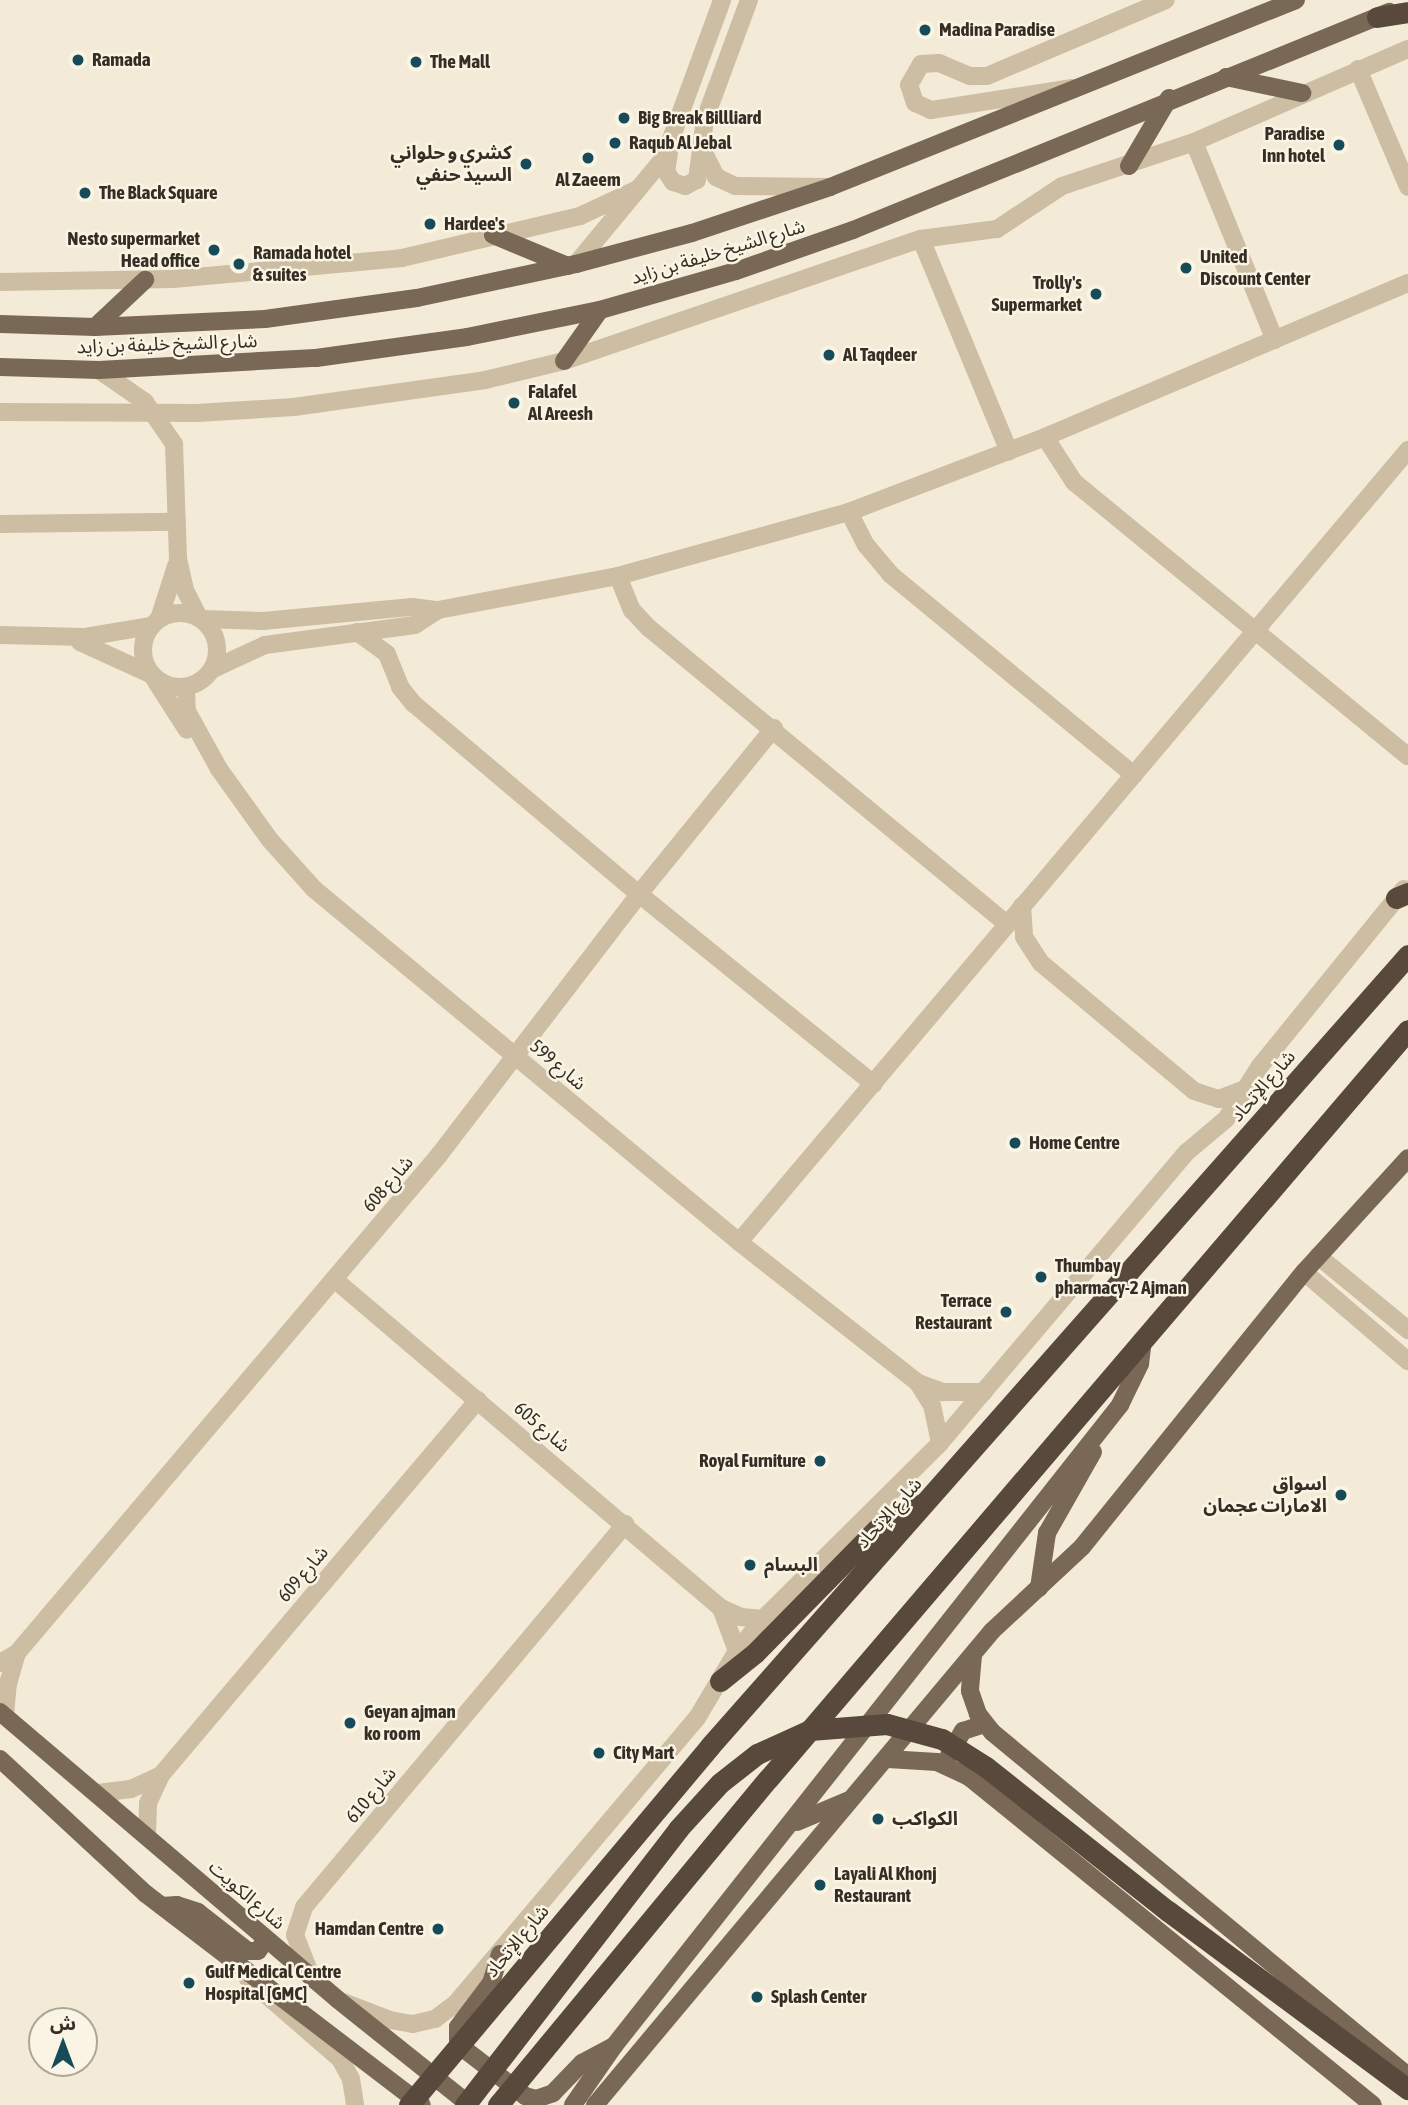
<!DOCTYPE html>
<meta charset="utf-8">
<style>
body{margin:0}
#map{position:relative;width:1408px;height:2105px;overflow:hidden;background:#f3ebd7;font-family:"Asap Condensed","Noto Sans Arabic",sans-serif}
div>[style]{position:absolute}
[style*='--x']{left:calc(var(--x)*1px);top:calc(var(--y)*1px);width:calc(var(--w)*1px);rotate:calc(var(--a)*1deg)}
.minor>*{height:18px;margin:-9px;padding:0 9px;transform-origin:9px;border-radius:9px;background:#ccbda3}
.minor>.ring{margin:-9px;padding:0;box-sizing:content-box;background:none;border:18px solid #ccbda3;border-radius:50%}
.major>*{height:18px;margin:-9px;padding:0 9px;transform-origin:9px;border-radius:9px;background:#796855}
.highway>*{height:21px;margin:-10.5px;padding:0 10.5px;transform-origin:10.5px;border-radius:10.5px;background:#58493c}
.highway-bridge>*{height:21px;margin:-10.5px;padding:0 10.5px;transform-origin:10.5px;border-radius:10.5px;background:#58493c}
.dots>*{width:19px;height:19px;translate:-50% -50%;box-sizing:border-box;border:4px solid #faf4e4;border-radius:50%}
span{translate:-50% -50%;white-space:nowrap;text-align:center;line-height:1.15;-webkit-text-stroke:5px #faf4e4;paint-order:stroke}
.poi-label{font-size:19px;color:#362e25;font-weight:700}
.left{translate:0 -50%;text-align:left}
.right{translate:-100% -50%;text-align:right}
.street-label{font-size:19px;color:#362e25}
.north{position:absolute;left:28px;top:2007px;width:70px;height:70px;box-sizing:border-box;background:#faf4e4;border:2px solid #aca598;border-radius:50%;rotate:0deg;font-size:19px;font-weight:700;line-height:28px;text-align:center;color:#362e25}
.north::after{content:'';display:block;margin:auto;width:24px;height:32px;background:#184b5a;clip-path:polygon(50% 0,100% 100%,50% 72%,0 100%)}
</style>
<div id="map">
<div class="minor">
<div style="--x:1358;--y:69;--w:128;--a:67"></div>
<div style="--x:1072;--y:88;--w:143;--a:171.1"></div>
<div style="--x:931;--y:110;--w:17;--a:-156"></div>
<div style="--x:915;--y:103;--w:19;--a:-108"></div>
<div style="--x:909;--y:85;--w:24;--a:-60"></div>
<div style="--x:921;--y:64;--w:18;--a:-3"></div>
<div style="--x:939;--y:63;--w:34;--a:23"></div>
<div style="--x:970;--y:76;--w:17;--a:0"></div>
<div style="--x:987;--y:76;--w:194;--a:-23"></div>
<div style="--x:1194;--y:142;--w:214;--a:67.8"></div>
<div style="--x:669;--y:153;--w:18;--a:99"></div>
<div style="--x:666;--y:171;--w:13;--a:58"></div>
<div style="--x:673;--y:182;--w:13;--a:18"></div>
<div style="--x:685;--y:186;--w:13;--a:-27"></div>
<div style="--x:697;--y:180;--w:62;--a:-82.5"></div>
<div style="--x:705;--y:119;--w:127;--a:-69.7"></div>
<div style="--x:704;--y:153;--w:27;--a:63"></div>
<div style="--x:716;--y:177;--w:21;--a:25"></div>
<div style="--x:735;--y:186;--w:95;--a:0.6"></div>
<div style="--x:921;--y:239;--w:230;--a:67.5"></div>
<div style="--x:576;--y:264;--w:138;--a:-50.3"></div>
<div style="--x:664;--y:158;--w:168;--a:-69.8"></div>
<div style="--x:0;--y:282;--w:173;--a:-1"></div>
<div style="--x:173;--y:279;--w:230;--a:-5.2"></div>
<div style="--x:402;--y:258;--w:183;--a:-13.3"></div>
<div style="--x:580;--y:216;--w:64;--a:-25"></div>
<div style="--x:99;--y:370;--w:56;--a:34.8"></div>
<div style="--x:145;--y:402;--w:51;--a:55.4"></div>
<div style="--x:174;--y:444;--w:115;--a:88"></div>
<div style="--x:178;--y:559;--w:32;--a:77"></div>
<div style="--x:185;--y:590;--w:30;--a:63"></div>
<div style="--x:0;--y:412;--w:197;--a:0.3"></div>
<div style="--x:197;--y:413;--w:97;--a:-3.5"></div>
<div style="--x:294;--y:407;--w:193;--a:-8"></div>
<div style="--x:485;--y:380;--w:81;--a:-13.5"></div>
<div style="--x:564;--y:361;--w:377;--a:-18.9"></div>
<div style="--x:921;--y:239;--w:77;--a:-7.5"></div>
<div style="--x:997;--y:229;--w:78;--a:-33.5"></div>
<div style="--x:1062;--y:186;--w:139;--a:-18.4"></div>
<div style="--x:1194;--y:142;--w:233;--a:-23.5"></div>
<div style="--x:1045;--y:437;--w:54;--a:57.2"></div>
<div style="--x:1074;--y:482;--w:432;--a:39.4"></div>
<div style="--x:849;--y:512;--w:37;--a:63"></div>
<div style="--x:866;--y:545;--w:38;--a:50"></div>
<div style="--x:890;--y:574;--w:316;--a:39.5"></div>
<div style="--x:0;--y:524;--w:176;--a:-0.7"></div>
<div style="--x:618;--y:576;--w:37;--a:68"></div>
<div style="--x:632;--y:610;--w:25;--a:47"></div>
<div style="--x:649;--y:628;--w:465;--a:39.6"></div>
<div class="ring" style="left:143px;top:613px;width:56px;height:56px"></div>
<div style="--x:159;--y:619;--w:56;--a:-72.2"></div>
<div style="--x:202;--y:619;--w:61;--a:1.9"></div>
<div style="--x:263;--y:621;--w:150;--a:-5.4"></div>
<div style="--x:412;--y:607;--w:26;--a:7"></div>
<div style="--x:438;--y:610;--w:183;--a:-10.7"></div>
<div style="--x:618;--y:576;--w:240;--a:-15.5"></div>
<div style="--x:849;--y:512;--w:210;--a:-20.9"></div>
<div style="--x:1045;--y:437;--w:394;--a:-23"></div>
<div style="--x:357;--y:632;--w:37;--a:36"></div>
<div style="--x:387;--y:654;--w:35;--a:68"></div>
<div style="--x:400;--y:687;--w:22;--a:51"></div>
<div style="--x:414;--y:704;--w:294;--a:40.2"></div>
<div style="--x:639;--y:894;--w:302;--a:39"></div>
<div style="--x:0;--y:635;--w:85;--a:1.3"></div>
<div style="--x:85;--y:637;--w:67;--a:-9.5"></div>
<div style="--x:80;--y:642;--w:79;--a:24.6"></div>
<div style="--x:213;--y:669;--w:57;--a:-24.8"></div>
<div style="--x:265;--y:645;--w:151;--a:-7.6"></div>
<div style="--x:415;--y:625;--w:27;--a:-33"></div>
<div style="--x:155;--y:680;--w:59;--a:57.4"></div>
<div style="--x:186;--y:687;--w:24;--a:88"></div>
<div style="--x:187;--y:711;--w:66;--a:61.1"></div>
<div style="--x:219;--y:769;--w:87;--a:54.3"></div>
<div style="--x:270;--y:840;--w:66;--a:48.1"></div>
<div style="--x:314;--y:889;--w:552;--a:39.71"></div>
<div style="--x:739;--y:1242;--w:228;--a:38.2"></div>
<div style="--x:918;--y:1383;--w:27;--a:20"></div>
<div style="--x:943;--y:1392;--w:41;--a:0"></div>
<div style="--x:1022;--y:906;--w:31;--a:86"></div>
<div style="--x:1024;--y:937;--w:31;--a:57"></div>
<div style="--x:1041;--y:963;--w:199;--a:39.9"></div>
<div style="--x:1194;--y:1091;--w:26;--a:18"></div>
<div style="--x:1219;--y:1099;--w:26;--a:-21"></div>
<div style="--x:739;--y:1242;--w:1037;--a:-49.81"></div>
<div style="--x:1318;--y:1256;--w:117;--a:39.4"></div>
<div style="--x:1304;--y:1272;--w:137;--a:40.6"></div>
<div style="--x:334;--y:1279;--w:508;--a:40.37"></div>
<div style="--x:721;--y:1608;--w:22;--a:24"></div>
<div style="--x:741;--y:1617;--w:22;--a:5"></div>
<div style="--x:918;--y:1383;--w:26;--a:58"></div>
<div style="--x:932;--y:1405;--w:39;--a:78"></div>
<div style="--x:721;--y:1608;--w:46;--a:69.6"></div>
<div style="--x:0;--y:1663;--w:20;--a:-30"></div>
<div style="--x:17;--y:1653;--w:653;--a:-49.72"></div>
<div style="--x:439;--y:1155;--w:329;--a:-52.5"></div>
<div style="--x:639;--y:894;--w:214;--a:-50.9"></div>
<div style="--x:5;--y:1716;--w:32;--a:-85"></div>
<div style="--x:8;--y:1684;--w:32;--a:-74"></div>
<div style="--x:98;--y:1793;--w:33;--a:-7"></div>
<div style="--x:131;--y:1789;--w:33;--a:-25"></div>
<div style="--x:147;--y:1834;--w:31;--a:-88"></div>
<div style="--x:148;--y:1803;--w:31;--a:-65"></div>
<div style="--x:161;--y:1775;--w:491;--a:-49.8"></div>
<div style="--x:311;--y:1976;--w:44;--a:-111.3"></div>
<div style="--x:295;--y:1935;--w:29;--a:-72"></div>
<div style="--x:304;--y:1907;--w:500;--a:-50"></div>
<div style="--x:248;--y:1979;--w:122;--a:41"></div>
<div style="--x:340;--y:2059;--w:23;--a:61"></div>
<div style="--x:351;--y:2079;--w:26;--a:81"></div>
<div style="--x:343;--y:2002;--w:50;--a:21"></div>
<div style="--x:390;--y:2020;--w:23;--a:10"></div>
<div style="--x:413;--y:2024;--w:23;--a:-13"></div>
<div style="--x:435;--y:2019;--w:26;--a:-37"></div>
<div style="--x:456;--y:2003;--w:373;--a:-49.8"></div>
<div style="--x:697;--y:1718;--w:78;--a:-59.2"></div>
<div style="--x:737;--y:1651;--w:41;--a:-50.9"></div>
<div style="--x:763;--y:1619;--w:250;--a:-44.8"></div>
<div style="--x:940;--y:1443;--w:382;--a:-49.7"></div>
<div style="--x:1187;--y:1152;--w:51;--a:-40.2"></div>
<div style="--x:1226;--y:1119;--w:63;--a:-57.3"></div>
<div style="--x:1260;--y:1066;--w:228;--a:-50.9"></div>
</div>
<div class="major">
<div style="--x:1226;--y:77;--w:78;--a:11.9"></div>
<div style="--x:1129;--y:166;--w:79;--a:-59.5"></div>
<div style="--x:493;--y:235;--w:81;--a:22.5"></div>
<div style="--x:0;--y:324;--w:95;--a:1.8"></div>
<div style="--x:95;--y:327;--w:170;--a:-2.7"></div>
<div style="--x:265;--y:319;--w:153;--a:-7.9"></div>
<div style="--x:417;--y:298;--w:163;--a:-12.1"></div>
<div style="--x:576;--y:264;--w:120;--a:-15"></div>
<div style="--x:692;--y:233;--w:145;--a:-18.4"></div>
<div style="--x:830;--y:187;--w:502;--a:-21.86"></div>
<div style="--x:95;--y:327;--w:69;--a:-43.2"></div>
<div style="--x:564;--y:361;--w:62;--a:-54.8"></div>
<div style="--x:0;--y:367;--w:99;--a:1.7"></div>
<div style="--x:99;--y:370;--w:217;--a:-3.2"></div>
<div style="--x:316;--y:358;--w:152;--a:-7.9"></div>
<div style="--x:467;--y:337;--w:136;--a:-11.5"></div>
<div style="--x:600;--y:310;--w:141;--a:-16"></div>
<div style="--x:736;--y:271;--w:124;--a:-19.3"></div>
<div style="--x:853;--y:230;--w:579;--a:-22.13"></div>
<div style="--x:1039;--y:1588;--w:56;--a:-81.7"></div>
<div style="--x:1047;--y:1533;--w:93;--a:-60.4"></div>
<div style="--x:973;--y:1655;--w:36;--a:95"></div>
<div style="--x:970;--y:1691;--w:24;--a:71"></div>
<div style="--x:978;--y:1714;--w:23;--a:52"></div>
<div style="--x:992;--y:1732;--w:540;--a:39.59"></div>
<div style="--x:0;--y:1712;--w:443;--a:40.4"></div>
<div style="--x:337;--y:1999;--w:170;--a:38.6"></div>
<div style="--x:949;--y:1755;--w:28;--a:-60"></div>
<div style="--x:963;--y:1731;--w:23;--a:-18"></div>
<div style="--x:0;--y:1759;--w:199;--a:42.8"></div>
<div style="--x:146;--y:1894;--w:347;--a:37.4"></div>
<div style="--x:888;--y:1759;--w:49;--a:3.5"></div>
<div style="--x:937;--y:1762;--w:35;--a:25"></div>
<div style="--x:969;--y:1777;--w:520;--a:39.07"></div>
<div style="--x:797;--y:1822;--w:56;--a:-22.9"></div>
<div style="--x:162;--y:1906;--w:15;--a:-4"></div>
<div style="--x:177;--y:1905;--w:22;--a:18"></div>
<div style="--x:198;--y:1912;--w:63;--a:38"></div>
<div style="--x:248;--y:1951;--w:10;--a:0"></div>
<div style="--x:258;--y:1951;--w:14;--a:-56"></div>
<div style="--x:500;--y:1954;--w:30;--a:107"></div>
<div style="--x:491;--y:1983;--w:55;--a:126.9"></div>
<div style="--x:458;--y:2027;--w:12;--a:90"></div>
<div style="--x:458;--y:2039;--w:12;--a:59"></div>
<div style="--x:464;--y:2049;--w:77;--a:37.6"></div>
<div style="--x:525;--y:2096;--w:11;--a:15"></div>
<div style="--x:536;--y:2099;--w:18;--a:-19"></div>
<div style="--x:553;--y:2093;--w:42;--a:-46"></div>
<div style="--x:582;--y:2063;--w:34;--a:-28"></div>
<div style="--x:573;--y:2105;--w:72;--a:-55.2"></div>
<div style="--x:614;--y:2046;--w:817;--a:-51.71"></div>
<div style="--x:1120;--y:1405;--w:46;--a:-64"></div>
<div style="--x:1140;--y:1364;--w:25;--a:-83"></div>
<div style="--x:595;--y:2105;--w:618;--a:-50.05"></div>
<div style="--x:992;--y:1631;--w:123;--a:-43"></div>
<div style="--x:1082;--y:1547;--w:353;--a:-51.1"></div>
<div style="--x:1304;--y:1272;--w:154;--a:-47.6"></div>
</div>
<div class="highway">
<div style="--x:1377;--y:17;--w:31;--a:-9"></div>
<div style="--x:1396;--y:898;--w:13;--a:-23"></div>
<div style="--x:720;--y:1681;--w:45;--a:-38.7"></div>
<div style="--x:755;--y:1653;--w:173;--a:-45.5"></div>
<div style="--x:876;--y:1530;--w:53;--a:-29.5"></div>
<div style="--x:710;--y:1746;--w:1055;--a:-48.57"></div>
<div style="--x:986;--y:1767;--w:232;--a:38.4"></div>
<div style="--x:1168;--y:1911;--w:299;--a:36.6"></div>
<div style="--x:768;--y:1779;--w:985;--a:-49.49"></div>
</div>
<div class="highway-bridge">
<div style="--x:409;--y:2105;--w:468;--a:-50"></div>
<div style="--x:465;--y:2105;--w:349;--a:-52.3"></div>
<div style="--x:678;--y:1829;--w:62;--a:-47.6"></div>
<div style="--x:720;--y:1783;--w:47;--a:-38.1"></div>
<div style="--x:757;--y:1754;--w:58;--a:-24.4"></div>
<div style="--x:810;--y:1730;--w:77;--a:-4.5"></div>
<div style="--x:887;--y:1724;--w:57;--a:15.3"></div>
<div style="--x:942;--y:1739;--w:52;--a:32.5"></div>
<div style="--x:498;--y:2105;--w:423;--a:-50.4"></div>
</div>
<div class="dots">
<div style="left:925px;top:30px;background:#184b5a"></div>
<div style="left:78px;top:60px;background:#184b5a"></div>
<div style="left:416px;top:62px;background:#184b5a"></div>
<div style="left:624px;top:118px;background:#184b5a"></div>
<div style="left:615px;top:143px;background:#184b5a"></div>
<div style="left:1339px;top:145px;background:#184b5a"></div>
<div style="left:588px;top:158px;background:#184b5a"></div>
<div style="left:526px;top:164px;background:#184b5a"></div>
<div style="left:85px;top:193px;background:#184b5a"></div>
<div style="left:430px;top:224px;background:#184b5a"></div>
<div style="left:214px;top:250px;background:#184b5a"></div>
<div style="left:239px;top:264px;background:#184b5a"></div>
<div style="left:1186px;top:268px;background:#184b5a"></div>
<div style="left:1096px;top:294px;background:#184b5a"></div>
<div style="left:829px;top:355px;background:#184b5a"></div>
<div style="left:514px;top:403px;background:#184b5a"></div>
<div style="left:1015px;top:1143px;background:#184b5a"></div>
<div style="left:1041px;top:1277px;background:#184b5a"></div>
<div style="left:1006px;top:1312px;background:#184b5a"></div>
<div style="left:820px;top:1461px;background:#184b5a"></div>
<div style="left:1341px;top:1495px;background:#184b5a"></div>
<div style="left:750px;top:1565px;background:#184b5a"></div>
<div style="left:350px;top:1723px;background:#184b5a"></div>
<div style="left:599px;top:1753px;background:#184b5a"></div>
<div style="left:878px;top:1819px;background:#184b5a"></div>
<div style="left:820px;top:1885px;background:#184b5a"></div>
<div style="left:438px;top:1929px;background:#184b5a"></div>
<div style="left:189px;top:1983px;background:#184b5a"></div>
<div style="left:757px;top:1997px;background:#184b5a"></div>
</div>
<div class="poi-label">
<span class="left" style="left:939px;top:30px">Madina Paradise</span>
<span class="left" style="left:92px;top:60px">Ramada</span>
<span class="left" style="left:430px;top:62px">The Mall</span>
<span class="left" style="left:638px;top:118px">Big Break Billliard</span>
<span class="right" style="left:1325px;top:145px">Paradise<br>Inn hotel</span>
<span class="left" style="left:629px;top:143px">Raqub Al Jebal</span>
<span class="right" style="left:512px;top:164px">كشري و حلواني<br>السيد حنفي</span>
<span style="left:588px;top:180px">Al Zaeem</span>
<span class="left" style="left:99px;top:193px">The Black Square</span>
<span class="left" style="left:444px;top:224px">Hardee's</span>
<span class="right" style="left:200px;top:250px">Nesto supermarket<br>Head office</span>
<span class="left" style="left:253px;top:264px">Ramada hotel<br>&amp; suites</span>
<span class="left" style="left:1200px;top:268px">United<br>Discount Center</span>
<span class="right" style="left:1082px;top:294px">Trolly's<br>Supermarket</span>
<span class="left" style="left:843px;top:355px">Al Taqdeer</span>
<span class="left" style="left:528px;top:403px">Falafel<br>Al Areesh</span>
<span class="left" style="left:1029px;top:1143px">Home Centre</span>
<span class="left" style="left:1055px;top:1277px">Thumbay<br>pharmacy-2 Ajman</span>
<span class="right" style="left:992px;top:1312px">Terrace<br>Restaurant</span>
<span class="right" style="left:806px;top:1461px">Royal Furniture</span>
<span class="right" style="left:1327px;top:1495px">اسواق<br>الامارات عجمان</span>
<span class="left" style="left:764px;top:1565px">البسام</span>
<span class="left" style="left:364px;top:1723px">Geyan ajman<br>ko room</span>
<span class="left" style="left:613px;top:1753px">City Mart</span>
<span class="left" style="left:892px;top:1819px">الكواكب</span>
<span class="left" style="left:834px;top:1885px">Layali Al Khonj<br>Restaurant</span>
<span class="right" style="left:424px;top:1929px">Hamdan Centre</span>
<span class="left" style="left:205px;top:1983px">Gulf Medical Centre<br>Hospital [GMC]</span>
<span class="left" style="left:771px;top:1997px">Splash Center</span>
</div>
<div class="street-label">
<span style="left:718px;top:252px;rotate:-17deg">شارع الشيخ خليفة بن زايد</span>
<span style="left:167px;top:344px;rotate:-2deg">شارع الشيخ خليفة بن زايد</span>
<span style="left:558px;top:1065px;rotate:40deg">شارع 599</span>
<span style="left:1263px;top:1086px;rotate:-49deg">شارع الإتحاد</span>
<span style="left:388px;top:1184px;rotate:-50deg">شارع 608</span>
<span style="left:542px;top:1427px;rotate:40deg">شارع 605</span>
<span style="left:889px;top:1513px;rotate:-48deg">شارع الإتحاد</span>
<span style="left:303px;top:1574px;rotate:-50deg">شارع 609</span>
<span style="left:371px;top:1795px;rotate:-50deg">شارع 610</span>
<span style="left:247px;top:1895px;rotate:41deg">شارع الكويت</span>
<span style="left:517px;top:1941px;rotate:-50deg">شارع الإتحاد</span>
</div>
<div class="north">ش</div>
</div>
